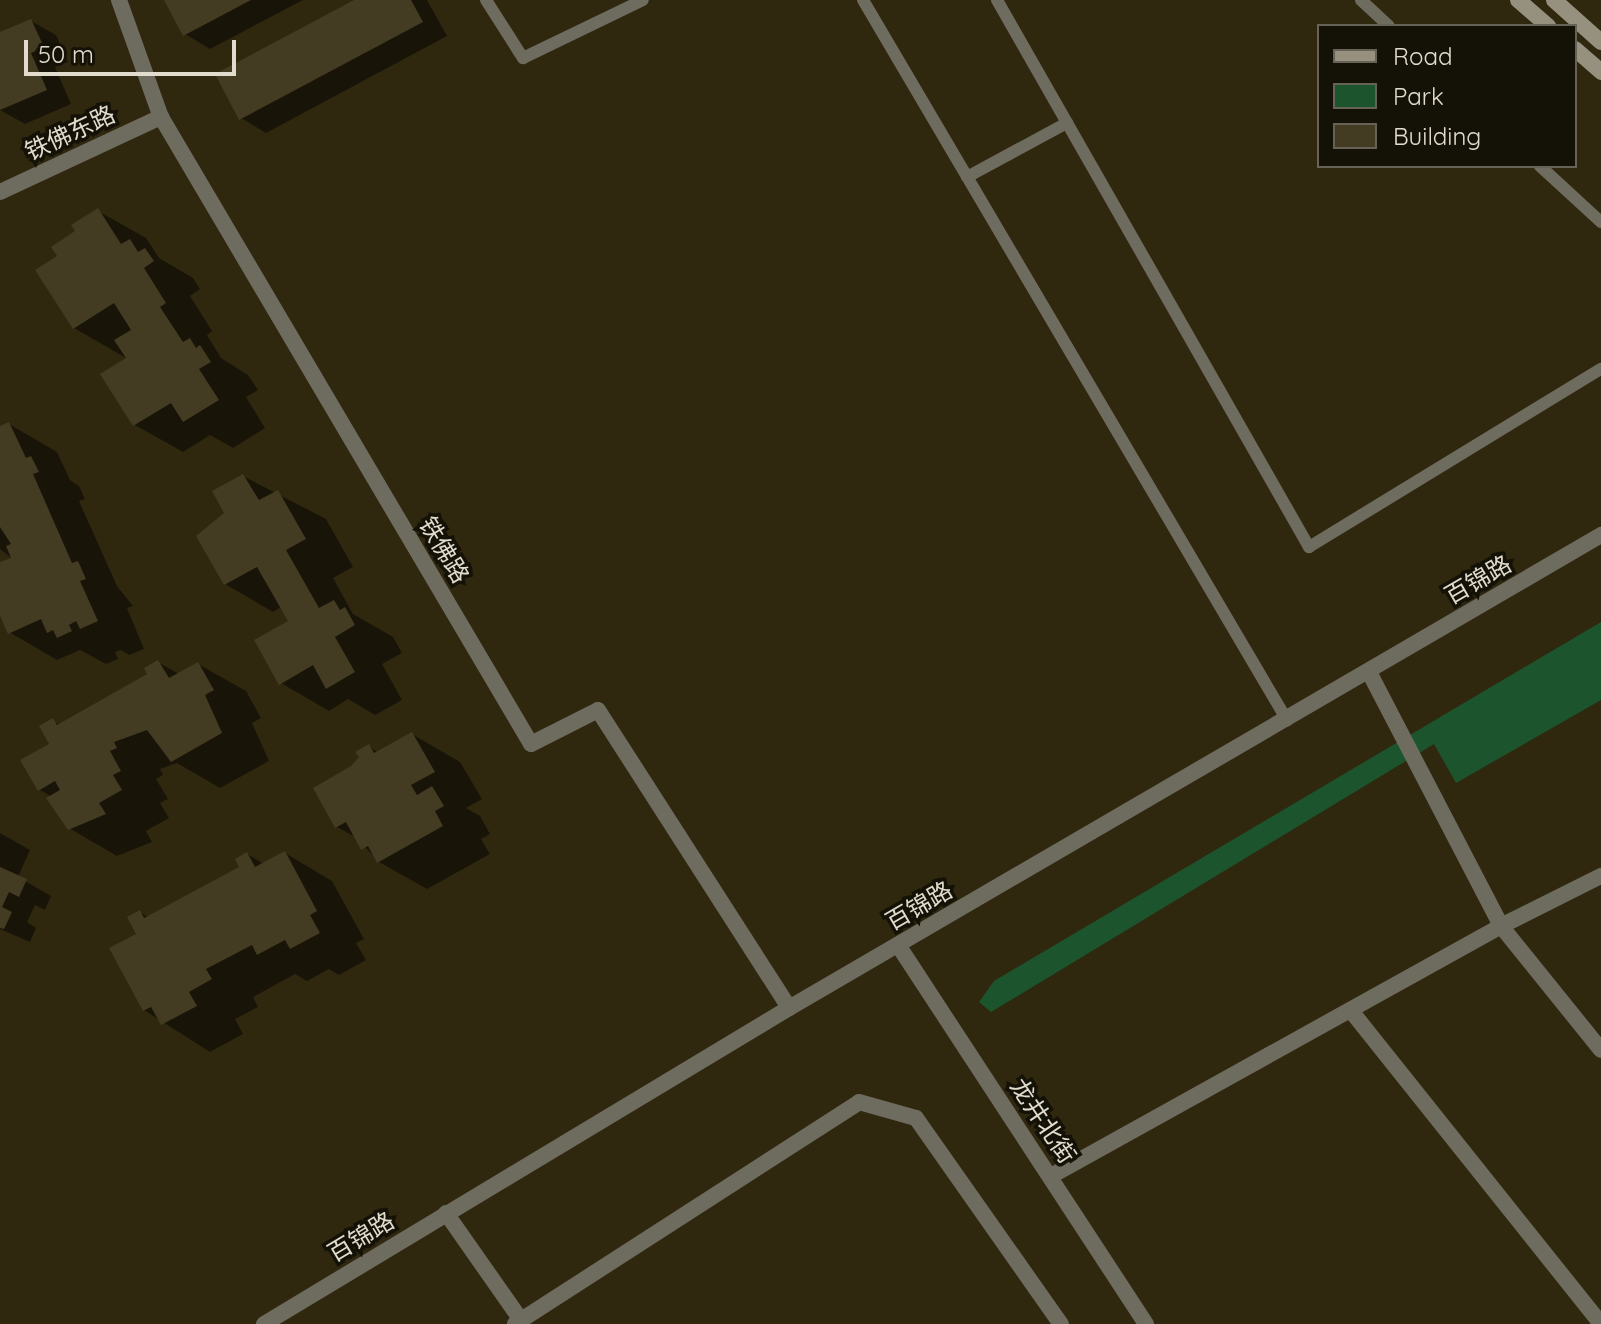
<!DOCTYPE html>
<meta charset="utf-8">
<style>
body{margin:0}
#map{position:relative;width:1601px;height:1324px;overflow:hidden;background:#30270f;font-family:Quicksand,"Noto Sans SC",sans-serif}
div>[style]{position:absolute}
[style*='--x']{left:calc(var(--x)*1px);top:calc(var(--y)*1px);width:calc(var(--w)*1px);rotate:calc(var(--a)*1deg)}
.green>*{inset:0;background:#1c552d}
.shadow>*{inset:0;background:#0007}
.building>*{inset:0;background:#433b22}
.lane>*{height:12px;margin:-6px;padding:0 6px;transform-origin:6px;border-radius:6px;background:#6e6b5f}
.street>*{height:16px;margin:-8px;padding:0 8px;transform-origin:8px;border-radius:8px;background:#6e6b5f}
.secondary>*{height:16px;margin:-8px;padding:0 8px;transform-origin:8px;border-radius:8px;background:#96907e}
span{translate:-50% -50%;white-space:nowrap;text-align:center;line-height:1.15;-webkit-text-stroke:7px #141107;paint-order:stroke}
.street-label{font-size:24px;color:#e1dccd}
.legend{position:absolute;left:1317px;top:24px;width:260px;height:144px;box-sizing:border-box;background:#141107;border:2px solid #666256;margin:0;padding:10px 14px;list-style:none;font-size:24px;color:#e1dccd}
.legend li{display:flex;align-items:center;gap:16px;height:40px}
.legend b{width:40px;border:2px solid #666256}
.scale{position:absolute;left:24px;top:40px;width:212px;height:36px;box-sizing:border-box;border:4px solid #e1dccd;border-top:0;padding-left:10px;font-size:24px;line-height:28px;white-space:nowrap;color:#e1dccd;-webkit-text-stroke:6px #141107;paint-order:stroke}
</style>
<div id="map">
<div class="green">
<div style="clip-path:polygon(1601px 622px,1601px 700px,1456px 783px,1434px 744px,991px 1012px,979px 1002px,994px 981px)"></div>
</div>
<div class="shadow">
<div style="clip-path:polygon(166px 0,303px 0,210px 49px,185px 34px)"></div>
<div style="clip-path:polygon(359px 0,427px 0,447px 36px,266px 133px,241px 118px)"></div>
<div style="clip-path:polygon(31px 21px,56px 35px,68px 62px,55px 67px,71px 104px,25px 124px,0 110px,0 34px)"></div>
<div style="clip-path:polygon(98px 211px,146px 238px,159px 258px,193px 278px,200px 289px,190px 296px,212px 331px,207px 335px,221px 358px,248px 375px,258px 390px,246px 397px,265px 428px,233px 448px,210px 435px,183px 452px,135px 425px,128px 359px,74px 328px,60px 257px)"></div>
<div style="clip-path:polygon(9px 424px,57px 452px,70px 480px,79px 486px,85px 499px,79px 501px,117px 586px,133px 606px,127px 608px,144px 649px,129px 655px,121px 650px,115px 652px,118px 659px,106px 664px,80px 650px,57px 660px,9px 632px,0 611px,0 574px,13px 559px,0 549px,0 428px)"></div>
<div style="clip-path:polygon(243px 476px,326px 519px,353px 567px,333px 578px,353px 614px,393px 637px,402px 653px,382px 664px,402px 700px,375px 715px,348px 699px,329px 711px,281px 683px,291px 622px,281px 607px,273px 612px,225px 584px,227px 514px)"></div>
<div style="clip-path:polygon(158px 662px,179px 674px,198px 664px,246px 691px,261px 718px,252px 723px,269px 761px,220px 788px,177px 763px,160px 769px,163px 775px,156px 779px,168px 799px,160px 803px,169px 818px,146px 831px,152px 842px,117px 856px,69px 828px,52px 797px,40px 790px,53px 721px,60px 725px,150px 675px)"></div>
<div style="clip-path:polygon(412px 734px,460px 762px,482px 799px,466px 808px,480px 816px,490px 834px,481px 839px,490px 854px,427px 889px,379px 862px,357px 838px,337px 827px,353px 767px,369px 747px,379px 753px)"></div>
<div style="clip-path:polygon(0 833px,30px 850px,18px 877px,51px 896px,45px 910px,35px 905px,27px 922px,36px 928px,30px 942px,0 929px)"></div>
<div style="clip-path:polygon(285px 853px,332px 881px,364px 939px,356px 943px,366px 960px,339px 975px,329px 969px,307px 981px,295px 974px,253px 997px,258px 1007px,235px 1019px,243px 1034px,210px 1052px,144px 1010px,140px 912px,149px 918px,242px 868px,247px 854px,264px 864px)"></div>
</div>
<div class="building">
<div style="clip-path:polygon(164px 0,251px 0,183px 36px)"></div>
<div style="clip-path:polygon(354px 0,411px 0,423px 22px,239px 120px,215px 74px)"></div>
<div style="clip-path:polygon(31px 19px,44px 47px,31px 53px,47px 90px,0 110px,0 32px)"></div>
<div style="clip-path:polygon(98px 208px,121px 244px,130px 239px,138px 252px,145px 248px,154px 261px,144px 268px,166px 303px,160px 307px,183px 342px,190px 338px,196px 348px,200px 345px,211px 362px,199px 369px,219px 400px,183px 422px,171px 403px,133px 426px,100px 374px,126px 358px,114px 340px,131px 330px,114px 303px,73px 329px,35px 270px,57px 256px,51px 247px,75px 231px,71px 225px)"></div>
<div style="clip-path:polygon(9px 422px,26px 458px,31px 456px,39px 472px,33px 474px,72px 563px,78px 561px,86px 579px,80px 581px,98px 621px,80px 629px,76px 621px,69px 625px,72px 631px,57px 638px,53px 630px,47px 633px,41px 619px,8px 634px,0 616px,0 562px,11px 558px,6px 546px,11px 544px,0 527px,0 426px)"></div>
<div style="clip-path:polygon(243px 474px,259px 500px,278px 490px,306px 539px,286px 550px,319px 608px,334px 600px,340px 610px,345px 607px,355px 625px,335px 637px,355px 672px,326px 689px,313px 665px,279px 685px,254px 640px,288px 621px,257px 567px,224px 585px,196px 536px,224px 513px,212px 491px)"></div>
<div style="clip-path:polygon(158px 660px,169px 678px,198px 662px,214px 690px,205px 695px,222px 733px,171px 762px,147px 730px,114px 742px,117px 748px,110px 751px,121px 771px,113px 775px,122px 790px,99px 803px,106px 814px,68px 830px,46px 798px,60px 790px,55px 781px,38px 791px,20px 760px,49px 744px,39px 726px,53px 718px,57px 725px,147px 674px,144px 668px)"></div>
<div style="clip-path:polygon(412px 732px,435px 772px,411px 785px,417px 795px,432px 786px,444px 806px,435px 811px,443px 826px,377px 863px,368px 846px,361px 850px,346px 822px,335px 828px,313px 788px,351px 766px,359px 757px,355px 752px,369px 744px,374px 753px)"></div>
<div style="clip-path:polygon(285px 851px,317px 911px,310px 915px,320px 933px,290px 949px,285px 940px,257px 955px,252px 945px,206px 969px,212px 979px,189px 992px,197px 1006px,161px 1025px,151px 1007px,143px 1011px,109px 948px,136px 934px,127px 917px,140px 910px,144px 918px,239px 867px,235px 859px,247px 852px,255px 867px)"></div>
<div style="clip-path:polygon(0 867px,27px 879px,19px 897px,9px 892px,2px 907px,12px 912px,4px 929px,0 928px)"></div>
</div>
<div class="lane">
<div style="--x:486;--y:0;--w:69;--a:57.5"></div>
<div style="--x:523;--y:58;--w:133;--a:-25.8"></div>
<div style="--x:863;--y:0;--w:836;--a:59.51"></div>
<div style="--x:997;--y:0;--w:630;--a:60.3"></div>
<div style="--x:1309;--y:547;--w:342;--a:-31.4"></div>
<div style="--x:1361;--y:0;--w:38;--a:43"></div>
<div style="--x:1540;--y:166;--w:83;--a:42.6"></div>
<div style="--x:967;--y:177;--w:114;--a:-28.4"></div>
</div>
<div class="street">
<div style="--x:119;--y:0;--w:124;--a:70.3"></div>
<div style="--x:161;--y:117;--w:728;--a:59.45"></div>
<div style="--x:531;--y:744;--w:75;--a:-26.9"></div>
<div style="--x:598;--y:710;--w:354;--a:57.3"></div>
<div style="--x:0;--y:192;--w:178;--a:-25"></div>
<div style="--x:1369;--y:672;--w:286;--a:62.5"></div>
<div style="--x:1501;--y:926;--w:159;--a:51.1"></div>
<div style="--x:898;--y:945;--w:453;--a:56.8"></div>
<div style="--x:1352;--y:1012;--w:399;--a:51.4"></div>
<div style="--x:1051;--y:1176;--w:515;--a:-29.05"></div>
<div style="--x:1501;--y:926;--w:112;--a:-26.6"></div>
<div style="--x:446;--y:1213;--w:131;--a:55"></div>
<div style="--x:264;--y:1324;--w:613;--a:-31.04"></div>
<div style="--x:789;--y:1008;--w:940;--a:-30.22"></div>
<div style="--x:515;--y:1324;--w:409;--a:-32.8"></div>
<div style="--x:859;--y:1102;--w:59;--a:15.7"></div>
<div style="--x:916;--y:1118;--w:252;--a:54.9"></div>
</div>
<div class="secondary">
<div style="--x:1518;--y:0;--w:40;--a:41"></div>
<div style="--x:1554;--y:0;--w:63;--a:41.8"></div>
<div style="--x:1575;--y:49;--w:35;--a:41"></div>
</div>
<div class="street-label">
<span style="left:70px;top:133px;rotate:-25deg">铁佛东路</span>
<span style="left:444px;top:550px;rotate:59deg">铁佛路</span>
<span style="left:1478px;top:580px;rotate:-30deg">百锦路</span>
<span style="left:919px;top:906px;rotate:-30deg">百锦路</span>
<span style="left:1043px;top:1121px;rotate:56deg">龙井北街</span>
<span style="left:361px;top:1237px;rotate:-31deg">百锦路</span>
</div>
<ul class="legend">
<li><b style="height:10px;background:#96907e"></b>Road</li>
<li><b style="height:22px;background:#1c552d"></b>Park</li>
<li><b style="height:22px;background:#433b22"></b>Building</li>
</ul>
<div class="scale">50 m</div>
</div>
